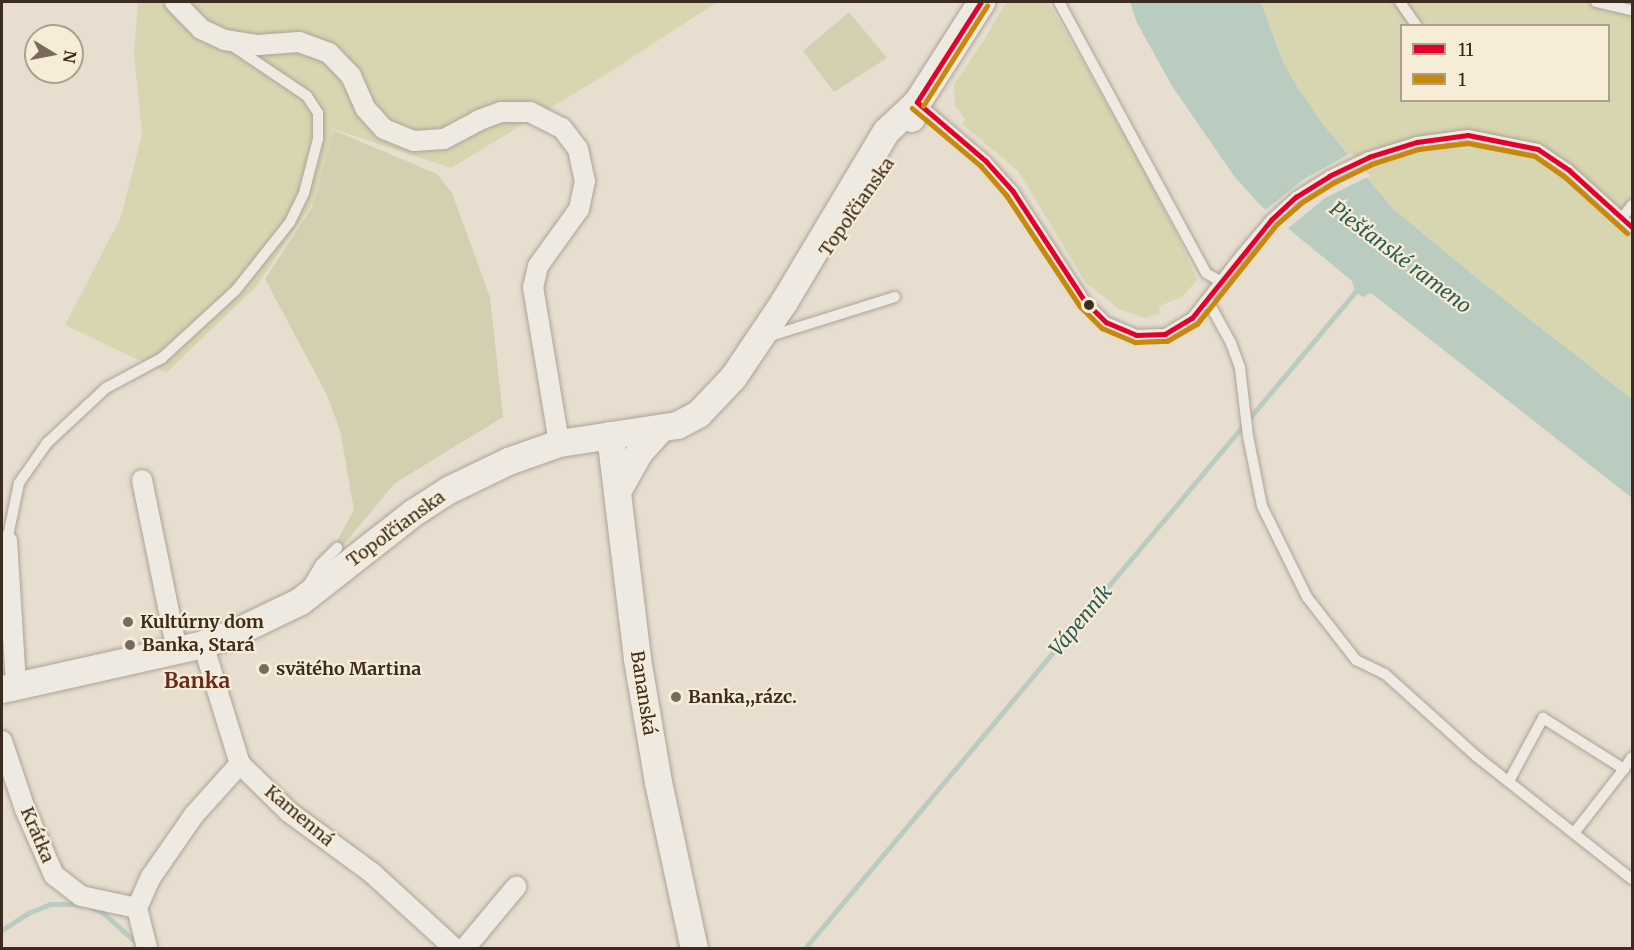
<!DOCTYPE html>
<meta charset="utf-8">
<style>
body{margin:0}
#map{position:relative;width:1634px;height:950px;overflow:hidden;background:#e7decf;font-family:Merriweather,serif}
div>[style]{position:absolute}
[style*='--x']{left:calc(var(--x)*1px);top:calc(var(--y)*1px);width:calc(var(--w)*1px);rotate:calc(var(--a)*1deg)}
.green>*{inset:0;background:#d8d6b1}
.cemetery>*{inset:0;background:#d2d0b1}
.water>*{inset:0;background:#baccc0}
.pier>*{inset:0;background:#e7decf}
.stream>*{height:5px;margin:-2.5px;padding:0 2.5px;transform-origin:2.5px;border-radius:2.5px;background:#baccc0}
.roads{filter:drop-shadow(0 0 2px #aca398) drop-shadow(0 0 2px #aca398)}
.lane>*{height:10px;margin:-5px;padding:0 5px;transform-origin:5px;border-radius:5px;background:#efeae1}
.street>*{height:20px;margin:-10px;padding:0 10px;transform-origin:10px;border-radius:10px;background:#efeae1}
.secondary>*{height:27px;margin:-13.5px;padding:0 13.5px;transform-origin:13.5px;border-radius:13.5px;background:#efeae1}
.bus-1>*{height:4.5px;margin:-2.25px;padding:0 2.25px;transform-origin:2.25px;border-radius:2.25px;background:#e4002b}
.bus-2>*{height:4.5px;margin:-2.25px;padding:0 2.25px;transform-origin:2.25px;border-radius:2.25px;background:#c88808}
.dots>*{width:16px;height:16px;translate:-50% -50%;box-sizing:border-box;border:3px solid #f7ecd6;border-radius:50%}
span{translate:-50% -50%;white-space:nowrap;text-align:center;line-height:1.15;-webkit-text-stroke:4.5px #f7ecd6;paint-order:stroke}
.street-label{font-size:18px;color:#3c2c1f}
.poi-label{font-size:18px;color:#3c2c1f;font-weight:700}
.left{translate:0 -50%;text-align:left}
.water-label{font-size:20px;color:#2d5d58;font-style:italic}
.quarter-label{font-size:21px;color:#6b291c;font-weight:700}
.frame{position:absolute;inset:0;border:3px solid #3c2c1f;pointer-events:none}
.legend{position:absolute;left:1400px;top:24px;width:210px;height:78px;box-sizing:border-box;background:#f7ecd6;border:2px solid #ac9f8d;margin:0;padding:8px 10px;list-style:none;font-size:18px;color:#3c2c1f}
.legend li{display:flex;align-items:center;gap:12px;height:30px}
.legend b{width:30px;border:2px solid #ac9f8d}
.north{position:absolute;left:24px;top:24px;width:60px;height:60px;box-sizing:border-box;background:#f7ecd6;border:2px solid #ac9f8d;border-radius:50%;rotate:100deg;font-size:16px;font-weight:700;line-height:24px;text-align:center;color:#3c2c1f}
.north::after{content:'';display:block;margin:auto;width:21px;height:27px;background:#786a5d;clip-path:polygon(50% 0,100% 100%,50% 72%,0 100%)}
</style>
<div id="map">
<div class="green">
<div style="clip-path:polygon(138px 2px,717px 2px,605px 75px,451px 168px,333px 129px,313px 203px,255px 288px,166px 373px,65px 325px,121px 217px,142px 134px,134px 54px)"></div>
<div style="clip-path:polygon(1006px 2px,1048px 2px,1131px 146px,1180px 240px,1197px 280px,1182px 297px,1159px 306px,1160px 314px,1144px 318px,1119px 309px,1086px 283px,1018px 171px,962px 124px,965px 119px,955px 106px,954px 84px,984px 40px)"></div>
<div style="clip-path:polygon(evenodd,1261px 2px,1632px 2px,1632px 399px,1478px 279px,1392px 208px,1322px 123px,1296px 85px,1282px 60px,1261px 2px,1402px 26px,1608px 26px,1608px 100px,1402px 100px,1402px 26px)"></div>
</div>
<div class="cemetery">
<div style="clip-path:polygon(849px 12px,887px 58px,834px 92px,803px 51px)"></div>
<div style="clip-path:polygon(333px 130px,437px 174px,452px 193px,490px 297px,503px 417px,395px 483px,339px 550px,335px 544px,354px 510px,340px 430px,327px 395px,265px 279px,313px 205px)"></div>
</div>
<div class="water">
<div style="clip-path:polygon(1130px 2px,1261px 2px,1282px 60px,1296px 85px,1322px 123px,1392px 208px,1478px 279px,1632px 399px,1632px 498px,1371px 293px,1363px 297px,1355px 292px,1352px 281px,1261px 206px,1234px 176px,1172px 86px,1137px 23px)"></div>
</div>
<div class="pier">
<div style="clip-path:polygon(1351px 153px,1370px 176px,1325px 198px,1286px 230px,1263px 212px,1304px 179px)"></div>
</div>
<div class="stream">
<div style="--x:89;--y:906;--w:14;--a:25"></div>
<div style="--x:102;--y:912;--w:48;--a:41.6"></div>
<div style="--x:2;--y:930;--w:31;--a:-33"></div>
<div style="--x:28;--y:913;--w:24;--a:-22"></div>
<div style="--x:50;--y:904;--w:30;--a:0"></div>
<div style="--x:805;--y:948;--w:856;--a:-50.02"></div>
</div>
<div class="roads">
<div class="lane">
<div style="--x:1059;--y:2;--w:308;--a:61.5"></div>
<div style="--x:1206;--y:273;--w:16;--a:30"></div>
<div style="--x:1400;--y:2;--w:29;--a:55"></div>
<div style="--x:1596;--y:2;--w:37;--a:13"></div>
<div style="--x:917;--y:102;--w:91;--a:40.5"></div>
<div style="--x:986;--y:161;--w:40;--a:48"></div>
<div style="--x:1013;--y:191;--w:131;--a:56.8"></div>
<div style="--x:1085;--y:301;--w:30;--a:45"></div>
<div style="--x:1106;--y:322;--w:33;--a:23"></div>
<div style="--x:1136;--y:335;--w:29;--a:-2"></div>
<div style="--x:1165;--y:334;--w:31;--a:-31"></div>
<div style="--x:1192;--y:318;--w:80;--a:-52.1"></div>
<div style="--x:1241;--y:255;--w:46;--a:-49.4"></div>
<div style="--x:1271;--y:220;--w:34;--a:-43"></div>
<div style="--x:1296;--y:197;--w:39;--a:-32"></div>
<div style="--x:1329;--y:176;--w:44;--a:-25.4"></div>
<div style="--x:1369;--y:157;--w:50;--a:-17.4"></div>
<div style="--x:1417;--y:142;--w:51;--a:-7.8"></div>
<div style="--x:1468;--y:135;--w:71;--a:11.3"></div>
<div style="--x:1538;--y:149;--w:37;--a:34"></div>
<div style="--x:1569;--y:170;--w:85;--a:42.1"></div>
<div style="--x:1623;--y:217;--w:15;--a:-53"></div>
<div style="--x:1208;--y:301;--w:48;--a:61.3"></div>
<div style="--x:1231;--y:343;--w:27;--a:70"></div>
<div style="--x:1240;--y:368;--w:68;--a:83.3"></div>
<div style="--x:1248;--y:436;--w:71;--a:78.7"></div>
<div style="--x:1262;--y:506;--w:102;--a:63.7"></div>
<div style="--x:1307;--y:597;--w:80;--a:52.1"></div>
<div style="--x:1356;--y:660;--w:32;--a:26"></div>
<div style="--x:1385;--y:674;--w:122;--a:42"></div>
<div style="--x:1476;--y:756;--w:199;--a:38.3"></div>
<div style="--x:767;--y:337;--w:134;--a:-17.4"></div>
<div style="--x:7;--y:541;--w:59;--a:-78.3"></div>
<div style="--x:19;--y:483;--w:49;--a:-55"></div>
<div style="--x:47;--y:443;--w:81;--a:-43"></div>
<div style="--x:106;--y:388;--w:64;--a:-28.2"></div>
<div style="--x:162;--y:358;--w:100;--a:-42.6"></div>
<div style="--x:236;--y:290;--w:87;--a:-51.5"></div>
<div style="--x:290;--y:222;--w:32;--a:-64"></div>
<div style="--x:304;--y:193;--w:56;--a:-75.5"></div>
<div style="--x:318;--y:139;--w:26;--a:-90"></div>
<div style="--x:318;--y:113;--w:20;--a:-123"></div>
<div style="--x:307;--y:96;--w:92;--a:-146.1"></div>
<div style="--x:310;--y:582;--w:21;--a:-59"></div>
<div style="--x:321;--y:564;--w:23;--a:-45"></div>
<div style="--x:1624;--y:769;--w:14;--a:-56"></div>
<div style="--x:1509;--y:781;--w:72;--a:-61.6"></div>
<div style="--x:1543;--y:718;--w:96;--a:32.2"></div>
<div style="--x:1624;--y:769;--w:81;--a:128"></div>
</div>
<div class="street">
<div style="--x:175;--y:2;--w:37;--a:46"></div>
<div style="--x:201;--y:29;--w:26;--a:25"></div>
<div style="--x:225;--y:40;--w:33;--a:9"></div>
<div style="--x:258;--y:45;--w:41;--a:-4.2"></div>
<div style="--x:299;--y:42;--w:32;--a:20"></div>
<div style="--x:329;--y:53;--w:32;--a:46"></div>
<div style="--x:351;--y:76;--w:35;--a:66"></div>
<div style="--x:365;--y:108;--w:28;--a:48"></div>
<div style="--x:384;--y:129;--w:32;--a:22"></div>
<div style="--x:414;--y:141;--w:30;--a:-4"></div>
<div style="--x:444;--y:139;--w:40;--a:-28"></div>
<div style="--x:479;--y:120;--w:23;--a:-20"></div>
<div style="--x:501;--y:112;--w:29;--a:0"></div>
<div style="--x:530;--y:112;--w:36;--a:27"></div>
<div style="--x:562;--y:128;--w:26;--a:53"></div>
<div style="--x:578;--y:149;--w:33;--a:78"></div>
<div style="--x:585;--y:181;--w:29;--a:102"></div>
<div style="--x:579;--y:209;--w:70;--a:125.7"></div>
<div style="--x:538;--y:266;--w:22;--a:103"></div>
<div style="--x:533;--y:287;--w:158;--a:80.5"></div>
<div style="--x:142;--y:480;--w:174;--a:78.4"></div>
<div style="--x:7;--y:541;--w:144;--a:86.4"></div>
<div style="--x:203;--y:644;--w:126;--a:72.9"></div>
<div style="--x:240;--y:764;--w:69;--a:44.4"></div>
<div style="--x:289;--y:812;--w:103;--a:36.3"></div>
<div style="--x:372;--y:873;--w:111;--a:42.4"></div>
<div style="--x:2;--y:741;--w:72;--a:71.3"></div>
<div style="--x:25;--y:809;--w:72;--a:66.3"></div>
<div style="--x:54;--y:875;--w:34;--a:38"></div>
<div style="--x:81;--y:896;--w:57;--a:12.1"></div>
<div style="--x:147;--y:948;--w:41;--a:-104"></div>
<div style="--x:137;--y:908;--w:34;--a:-66"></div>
<div style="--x:151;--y:877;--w:75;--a:-55.3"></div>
<div style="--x:194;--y:815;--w:69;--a:-48"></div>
<div style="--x:465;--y:948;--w:80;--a:-50.1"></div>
</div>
<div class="secondary">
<div style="--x:911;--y:118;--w:17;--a:-69"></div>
<div style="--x:917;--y:102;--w:119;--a:-57.4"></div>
<div style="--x:610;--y:435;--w:226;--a:83.1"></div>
<div style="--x:637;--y:659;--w:125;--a:80.3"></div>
<div style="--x:658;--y:782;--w:170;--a:77.8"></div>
<div style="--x:617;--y:491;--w:45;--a:-60.6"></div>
<div style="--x:639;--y:452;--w:31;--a:-48"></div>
<div style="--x:2;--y:689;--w:206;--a:-12.6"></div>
<div style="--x:203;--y:644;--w:35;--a:-20"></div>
<div style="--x:236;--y:632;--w:71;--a:-25.8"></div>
<div style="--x:300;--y:601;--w:145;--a:-38"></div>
<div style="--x:414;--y:512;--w:40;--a:-32.9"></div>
<div style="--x:448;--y:490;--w:67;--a:-25.8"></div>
<div style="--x:508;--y:461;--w:54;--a:-19.4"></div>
<div style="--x:559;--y:443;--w:119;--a:-8.7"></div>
<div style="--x:677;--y:425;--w:24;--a:-28"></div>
<div style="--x:698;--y:414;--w:51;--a:-46.6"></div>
<div style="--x:733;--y:377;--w:89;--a:-56"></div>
<div style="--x:783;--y:303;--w:200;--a:-59.1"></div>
<div style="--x:886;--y:131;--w:42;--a:-43.1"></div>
</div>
</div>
<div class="bus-1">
<div style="--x:917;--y:102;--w:91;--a:40.5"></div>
<div style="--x:986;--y:161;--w:40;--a:48"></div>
<div style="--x:1013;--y:191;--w:131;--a:56.8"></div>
<div style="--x:1085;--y:301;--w:30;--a:45"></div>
<div style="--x:1106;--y:322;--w:33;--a:23"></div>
<div style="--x:1136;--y:335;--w:29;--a:-2"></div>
<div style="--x:1165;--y:334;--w:31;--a:-31"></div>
<div style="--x:1192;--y:318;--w:126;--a:-51.1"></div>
<div style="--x:1271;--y:220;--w:34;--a:-43"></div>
<div style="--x:1296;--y:197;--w:39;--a:-32"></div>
<div style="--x:1329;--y:176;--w:44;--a:-25.4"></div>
<div style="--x:1369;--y:157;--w:50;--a:-17.4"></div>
<div style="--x:1417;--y:142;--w:51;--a:-7.8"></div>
<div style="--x:1468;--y:135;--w:71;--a:11.3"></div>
<div style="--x:1538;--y:149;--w:37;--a:34"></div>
<div style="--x:1569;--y:170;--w:85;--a:42.1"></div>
<div style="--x:917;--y:102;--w:119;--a:-57.4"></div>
</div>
<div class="bus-2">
<div style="--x:923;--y:106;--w:119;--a:-57.4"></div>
<div style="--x:912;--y:108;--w:90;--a:40"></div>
<div style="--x:981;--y:166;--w:40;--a:49"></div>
<div style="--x:1007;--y:196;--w:132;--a:56.4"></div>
<div style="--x:1080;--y:306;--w:31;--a:45"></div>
<div style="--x:1102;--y:328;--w:36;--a:23"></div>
<div style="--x:1135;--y:342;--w:32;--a:-2"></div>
<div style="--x:1167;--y:341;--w:34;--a:-30"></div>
<div style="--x:1197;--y:324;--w:127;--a:-51.4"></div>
<div style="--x:1276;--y:225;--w:33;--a:-41"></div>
<div style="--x:1301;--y:203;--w:38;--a:-32"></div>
<div style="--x:1333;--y:183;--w:43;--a:-26"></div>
<div style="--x:1372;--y:164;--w:49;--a:-17.7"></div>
<div style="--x:1419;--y:149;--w:49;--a:-7"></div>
<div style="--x:1468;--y:143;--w:68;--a:11"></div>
<div style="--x:1535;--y:156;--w:35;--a:35"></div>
<div style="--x:1564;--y:176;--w:85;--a:42.1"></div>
</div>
<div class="dots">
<div style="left:1089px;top:305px;background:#3c2c1f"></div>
<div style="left:128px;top:622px;background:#786a5d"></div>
<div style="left:130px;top:645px;background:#786a5d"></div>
<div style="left:264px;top:669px;background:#786a5d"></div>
<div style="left:676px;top:697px;background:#786a5d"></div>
</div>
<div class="street-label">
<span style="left:857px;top:207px;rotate:-55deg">Topoľčianska</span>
<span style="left:396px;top:529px;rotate:-36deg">Topoľčianska</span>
<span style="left:643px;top:693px;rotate:81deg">Bananská</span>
<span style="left:299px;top:816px;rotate:40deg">Kamenná</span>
<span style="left:37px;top:835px;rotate:67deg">Krátka</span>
</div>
<div class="poi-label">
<span class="left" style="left:140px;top:622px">Kultúrny dom</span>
<span class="left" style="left:142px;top:645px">Banka, Stará</span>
<span class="left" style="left:276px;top:669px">svätého Martina</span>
<span class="left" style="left:688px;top:697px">Banka,,rázc.</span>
</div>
<div class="water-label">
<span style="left:1401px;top:257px;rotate:37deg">Piešťanské rameno</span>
<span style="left:1080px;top:620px;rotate:-50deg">Vápenník</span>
</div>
<div class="quarter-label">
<span style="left:197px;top:681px">Banka</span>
</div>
<div class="frame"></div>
<ul class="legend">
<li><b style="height:8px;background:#e4002b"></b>11</li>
<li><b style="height:8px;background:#c88808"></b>1</li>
</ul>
<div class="north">N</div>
</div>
